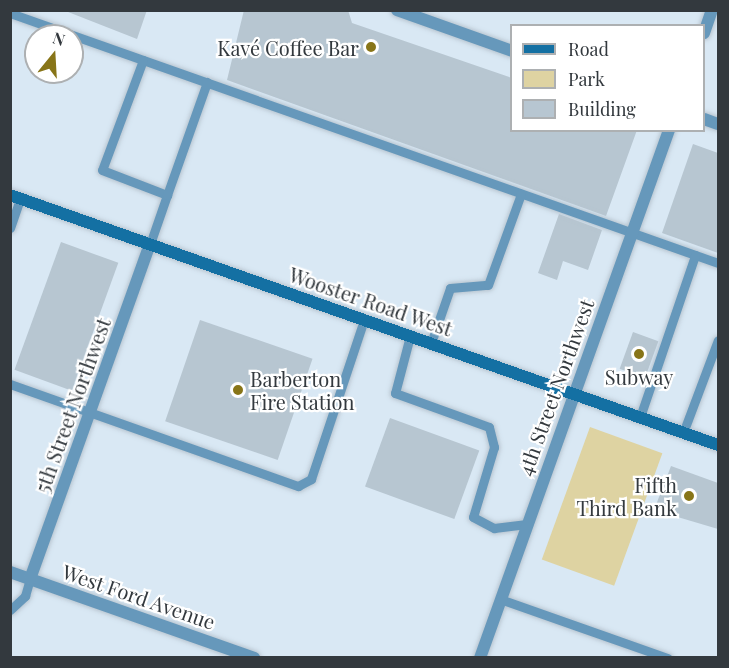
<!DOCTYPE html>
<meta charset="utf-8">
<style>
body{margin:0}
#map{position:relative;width:729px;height:668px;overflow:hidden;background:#d9e8f4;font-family:"Playfair Display",serif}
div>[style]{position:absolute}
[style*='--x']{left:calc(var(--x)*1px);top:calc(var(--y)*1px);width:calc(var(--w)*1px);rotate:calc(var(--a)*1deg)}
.green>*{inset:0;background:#ded3a2;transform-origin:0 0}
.building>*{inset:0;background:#b7c6d1;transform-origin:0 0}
.roads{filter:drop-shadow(0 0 2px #b8c5d0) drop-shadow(0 0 2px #b8c5d0)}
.service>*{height:9px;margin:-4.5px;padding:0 4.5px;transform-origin:4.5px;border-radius:4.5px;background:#6698bb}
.minor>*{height:12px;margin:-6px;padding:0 6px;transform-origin:6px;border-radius:6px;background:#6698bb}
.secondary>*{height:12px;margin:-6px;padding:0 6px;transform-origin:6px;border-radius:6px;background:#1470a3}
.dots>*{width:16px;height:16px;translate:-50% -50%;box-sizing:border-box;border:3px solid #fff;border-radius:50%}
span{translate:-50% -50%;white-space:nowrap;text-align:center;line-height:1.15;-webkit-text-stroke:4.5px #fff;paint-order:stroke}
.poi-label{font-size:20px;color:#33393e}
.right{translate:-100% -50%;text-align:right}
.left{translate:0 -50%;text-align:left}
.street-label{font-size:20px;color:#33393e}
.frame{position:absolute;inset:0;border:12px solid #33393e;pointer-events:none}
.legend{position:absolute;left:510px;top:24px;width:195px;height:108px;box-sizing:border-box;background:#fff;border:2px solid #adb0b2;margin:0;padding:8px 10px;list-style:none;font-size:18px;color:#33393e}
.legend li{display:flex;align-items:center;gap:12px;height:30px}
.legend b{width:30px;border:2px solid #adb0b2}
.north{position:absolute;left:24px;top:24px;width:60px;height:60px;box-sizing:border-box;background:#fff;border:2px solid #adb0b2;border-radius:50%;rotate:18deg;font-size:16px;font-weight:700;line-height:24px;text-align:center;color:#33393e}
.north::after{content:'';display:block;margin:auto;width:21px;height:27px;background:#887518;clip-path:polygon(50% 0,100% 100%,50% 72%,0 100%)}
</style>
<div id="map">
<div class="green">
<div style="left:590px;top:427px;width:77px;height:141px;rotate:20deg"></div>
</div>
<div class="building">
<div style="clip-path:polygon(63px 10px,147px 10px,137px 39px)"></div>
<div style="clip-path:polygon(244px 10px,348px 10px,352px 23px,512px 78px,512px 130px,637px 130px,606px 216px,227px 80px)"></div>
<div style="clip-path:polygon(693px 144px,718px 153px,718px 253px,662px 233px)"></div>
<div style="clip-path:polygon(559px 214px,602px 230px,588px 270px,563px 261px,557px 280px,538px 273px)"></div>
<div style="left:61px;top:242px;width:61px;height:136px;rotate:20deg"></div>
<div style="left:200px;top:320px;width:119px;height:107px;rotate:19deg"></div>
<div style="left:633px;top:332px;width:27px;height:39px;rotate:20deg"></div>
<div style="left:390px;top:418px;width:95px;height:73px;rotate:20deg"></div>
<div style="clip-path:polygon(671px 466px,718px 483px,718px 529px,654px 510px)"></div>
</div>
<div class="roads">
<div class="service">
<div style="--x:10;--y:13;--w:751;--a:19.45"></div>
<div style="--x:143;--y:60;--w:117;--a:110.4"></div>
<div style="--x:102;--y:170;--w:70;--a:21"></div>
<div style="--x:167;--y:195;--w:52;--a:109.1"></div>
<div style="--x:167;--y:195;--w:120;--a:-70.5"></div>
<div style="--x:10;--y:228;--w:31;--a:-71"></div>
<div style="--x:410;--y:336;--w:59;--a:104.7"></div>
<div style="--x:395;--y:393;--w:100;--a:19.9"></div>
<div style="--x:489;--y:427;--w:21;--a:76"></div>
<div style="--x:494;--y:447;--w:73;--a:106.7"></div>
<div style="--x:473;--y:517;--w:24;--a:28"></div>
<div style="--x:494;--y:528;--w:33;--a:-7"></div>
<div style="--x:431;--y:343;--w:58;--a:-70.9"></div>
<div style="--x:450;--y:288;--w:38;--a:-5"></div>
<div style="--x:488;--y:285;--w:97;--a:-70.1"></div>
<div style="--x:10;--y:384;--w:306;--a:19.5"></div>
<div style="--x:298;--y:486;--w:15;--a:-28"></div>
<div style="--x:311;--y:479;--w:168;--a:-71.6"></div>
<div style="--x:640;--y:417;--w:171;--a:-71.2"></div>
<div style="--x:683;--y:433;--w:99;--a:-69.4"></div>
<div style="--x:500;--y:599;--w:178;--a:19.4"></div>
<div style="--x:10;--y:610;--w:21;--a:-43"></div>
<div style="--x:25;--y:596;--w:18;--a:-74"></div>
</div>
<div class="minor">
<div style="--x:397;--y:10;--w:122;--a:19.6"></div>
<div style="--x:704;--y:33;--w:24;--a:-71"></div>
<div style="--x:704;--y:119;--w:15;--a:20"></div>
<div style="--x:10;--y:572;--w:259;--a:19.4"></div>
<div style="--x:30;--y:579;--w:356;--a:-70.3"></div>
<div style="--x:480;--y:658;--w:561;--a:-70.3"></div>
</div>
<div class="secondary">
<div style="--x:10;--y:195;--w:751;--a:19.45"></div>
</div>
</div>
<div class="dots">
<div style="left:371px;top:47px;background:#887518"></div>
<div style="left:639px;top:354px;background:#887518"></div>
<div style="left:238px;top:390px;background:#887518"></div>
<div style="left:689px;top:496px;background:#887518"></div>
</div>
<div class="poi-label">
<span class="right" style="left:359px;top:47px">Kavé Coffee Bar</span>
<span style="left:639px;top:376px">Subway</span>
<span class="left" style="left:250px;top:390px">Barberton<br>Fire Station</span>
<span class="right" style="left:677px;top:496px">Fifth<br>Third Bank</span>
</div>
<div class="street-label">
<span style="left:371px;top:301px;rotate:19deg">Wooster Road West</span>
<span style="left:555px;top:387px;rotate:-70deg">4th Street Northwest</span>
<span style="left:72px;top:405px;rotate:-70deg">5th Street Northwest</span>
<span style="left:139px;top:596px;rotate:19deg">West Ford Avenue</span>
</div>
<div class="frame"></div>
<ul class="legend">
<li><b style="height:8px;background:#1470a3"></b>Road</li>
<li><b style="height:16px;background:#ded3a2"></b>Park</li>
<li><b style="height:16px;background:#b7c6d1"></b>Building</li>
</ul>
<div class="north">N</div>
</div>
